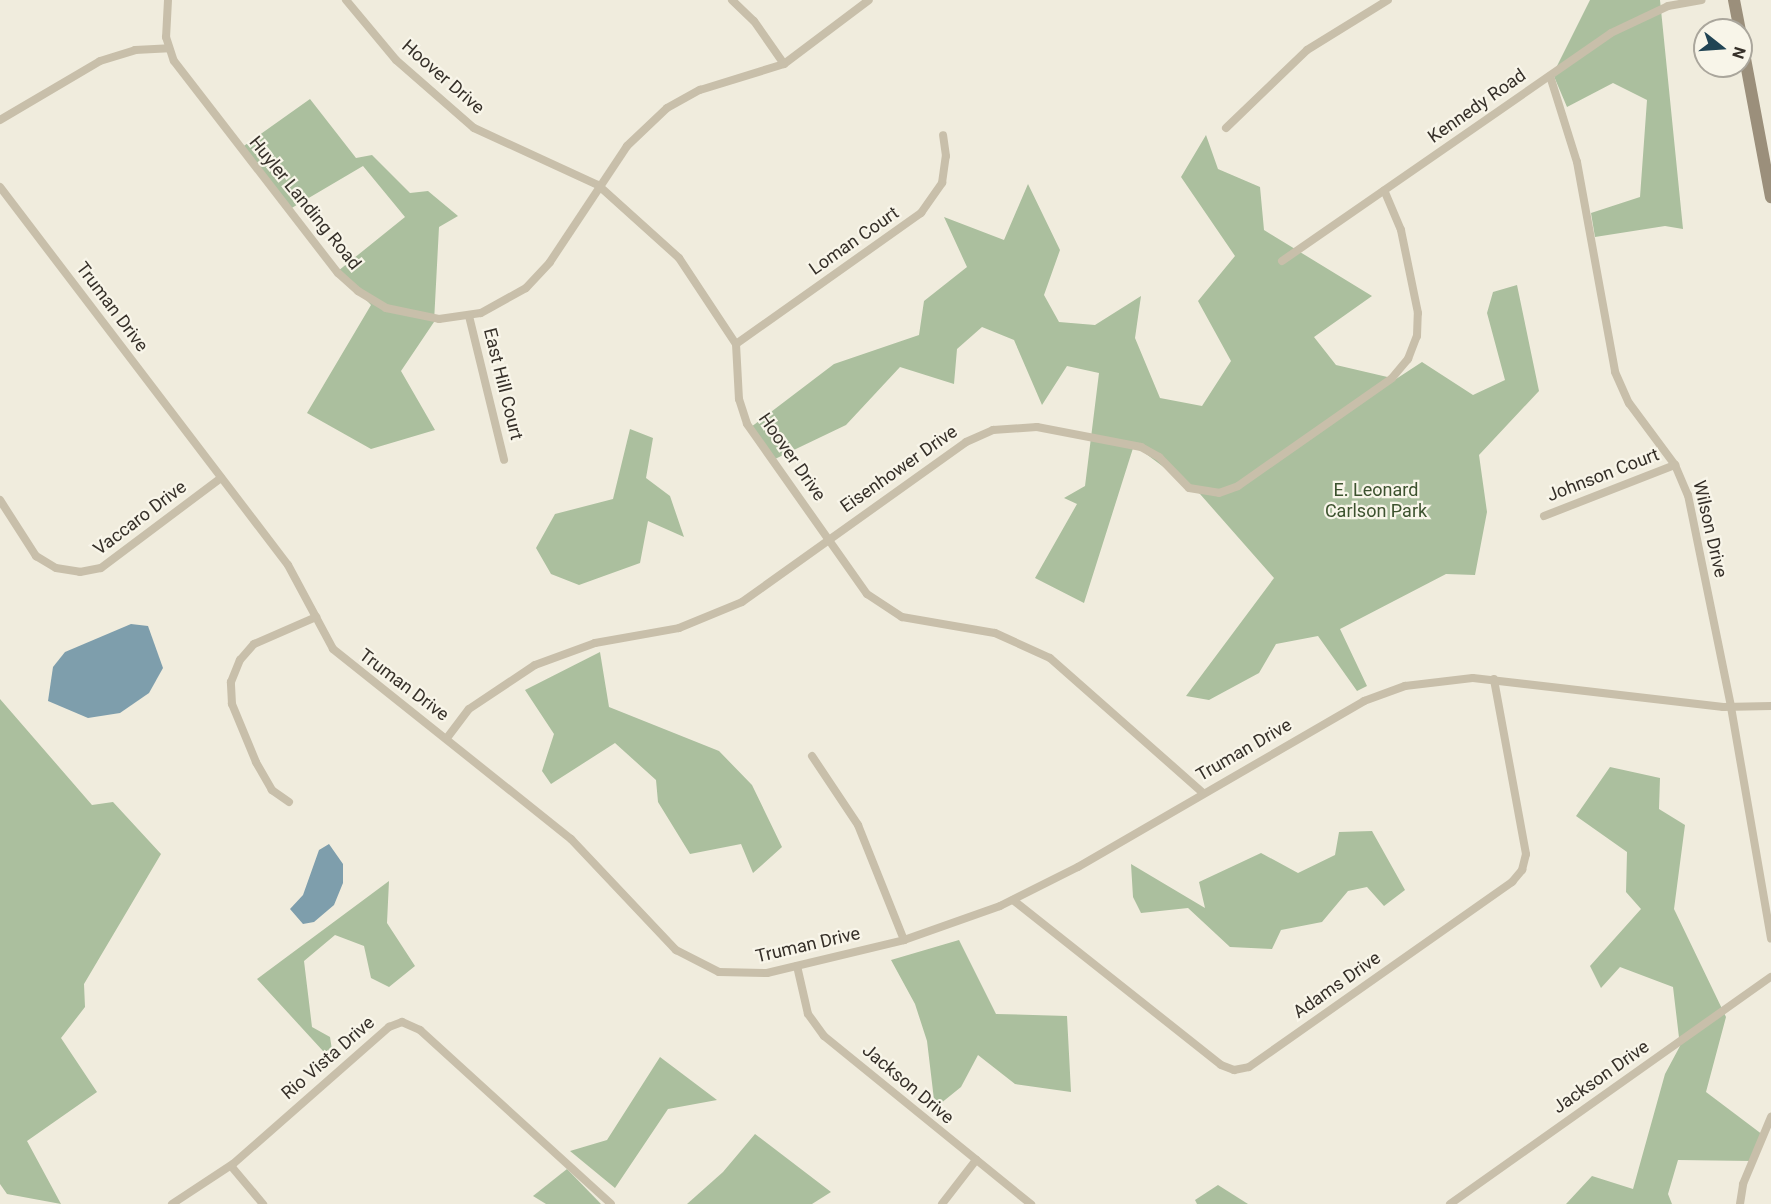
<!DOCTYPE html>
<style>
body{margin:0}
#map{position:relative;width:1771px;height:1204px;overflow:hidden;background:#f0ecdd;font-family:Roboto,sans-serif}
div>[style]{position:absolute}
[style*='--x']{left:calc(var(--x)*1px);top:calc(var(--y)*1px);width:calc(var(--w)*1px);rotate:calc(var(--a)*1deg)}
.green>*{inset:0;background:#abbf9e}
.water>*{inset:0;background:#7e9eac}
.minor>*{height:8px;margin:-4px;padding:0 4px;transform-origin:4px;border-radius:4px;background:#c8bfaa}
.secondary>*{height:12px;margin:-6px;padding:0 6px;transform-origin:6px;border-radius:6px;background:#9b8f7b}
span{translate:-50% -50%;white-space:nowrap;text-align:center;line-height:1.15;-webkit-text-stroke:4.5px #f8f5e9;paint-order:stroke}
.street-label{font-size:18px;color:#363029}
.park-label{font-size:18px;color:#3c522e}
.north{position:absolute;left:1693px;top:18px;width:60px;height:60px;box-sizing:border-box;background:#f8f5e9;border:2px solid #aaa69c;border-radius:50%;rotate:107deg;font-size:16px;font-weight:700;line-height:24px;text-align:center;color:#363029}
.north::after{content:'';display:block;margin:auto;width:21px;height:27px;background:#214454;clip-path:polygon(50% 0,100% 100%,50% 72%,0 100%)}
</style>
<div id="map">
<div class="green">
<div style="clip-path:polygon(1590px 0,1660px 0,1683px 229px,1665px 226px,1595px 237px,1591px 213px,1640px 197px,1647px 100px,1613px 83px,1567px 107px,1553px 74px)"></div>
<div style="clip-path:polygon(310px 99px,356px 158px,372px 155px,410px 193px,428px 191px,458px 216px,439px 227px,434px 322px,401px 371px,435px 430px,371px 449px,307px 413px,371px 305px,338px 271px,405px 217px,363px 166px,290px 209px,241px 148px)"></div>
<div style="clip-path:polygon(1206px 135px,1218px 169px,1260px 187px,1264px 230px,1372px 296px,1314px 337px,1336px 365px,1396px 379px,1422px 362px,1473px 395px,1505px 380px,1487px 313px,1493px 292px,1517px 285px,1539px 391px,1479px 455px,1487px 512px,1475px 575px,1446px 574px,1340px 629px,1367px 686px,1357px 691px,1318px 636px,1276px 644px,1259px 673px,1209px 700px,1186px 696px,1274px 578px,1200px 494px,1134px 445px,1084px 603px,1035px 578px,1077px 504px,1064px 498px,1085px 486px,1099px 373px,1067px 366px,1042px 405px,1014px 340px,982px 327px,957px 349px,954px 384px,900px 367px,846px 425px,775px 459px,751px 427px,834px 364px,919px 335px,924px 301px,967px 267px,944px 217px,1004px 240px,1028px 184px,1060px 250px,1044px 295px,1059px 322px,1095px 325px,1141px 296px,1135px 338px,1160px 398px,1202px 406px,1231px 361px,1198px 301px,1235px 256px,1181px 177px)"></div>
<div style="clip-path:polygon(630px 429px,653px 438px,646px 478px,670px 496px,684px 537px,648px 521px,640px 563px,579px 585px,551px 574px,536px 548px,555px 514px,613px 499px)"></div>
<div style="clip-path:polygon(600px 652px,609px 707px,719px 751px,752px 785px,782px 847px,753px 873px,741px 844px,690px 854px,658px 802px,656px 780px,615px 743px,551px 784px,542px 771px,554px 734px,525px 690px)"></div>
<div style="clip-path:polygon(0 699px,92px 805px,113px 802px,161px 854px,84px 984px,85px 1007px,61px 1038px,97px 1092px,27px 1141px,61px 1204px,7px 1194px,0 1184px)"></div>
<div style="clip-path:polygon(1610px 767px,1660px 778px,1659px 809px,1685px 825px,1674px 909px,1726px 1017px,1706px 1092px,1763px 1135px,1753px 1161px,1678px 1160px,1668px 1194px,1672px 1204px,1566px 1204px,1592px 1176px,1633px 1189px,1665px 1074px,1680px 1046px,1673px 987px,1620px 967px,1601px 988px,1590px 966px,1641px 909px,1626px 892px,1627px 852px,1576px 816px)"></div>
<div style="clip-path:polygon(1372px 831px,1405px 890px,1384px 906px,1367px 887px,1348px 891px,1322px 922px,1281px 930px,1272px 949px,1230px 947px,1188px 908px,1141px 913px,1133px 897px,1131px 864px,1205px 908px,1199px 882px,1261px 853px,1298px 873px,1335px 855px,1339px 832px)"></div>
<div style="clip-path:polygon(389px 881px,387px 923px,415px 966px,389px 987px,371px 978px,364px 946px,335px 935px,304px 961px,312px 1027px,330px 1037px,334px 1063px,257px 979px)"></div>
<div style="clip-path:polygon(959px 940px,996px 1014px,1067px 1016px,1071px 1092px,1015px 1084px,978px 1055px,961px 1087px,935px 1108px,927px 1041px,915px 1004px,891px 960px)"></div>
<div style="clip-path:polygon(660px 1057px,717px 1100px,668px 1109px,615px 1188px,570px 1151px,607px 1140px)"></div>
<div style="clip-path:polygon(755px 1134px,831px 1192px,812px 1204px,687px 1204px,723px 1172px)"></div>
<div style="clip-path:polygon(567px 1169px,601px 1204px,546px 1204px,533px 1196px)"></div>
<div style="clip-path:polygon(1218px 1185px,1248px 1204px,1197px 1204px,1195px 1200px)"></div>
</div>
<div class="water">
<div style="clip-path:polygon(131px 624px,148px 626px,163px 668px,149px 693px,120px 713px,88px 718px,48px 701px,53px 667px,65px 652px)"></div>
<div style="clip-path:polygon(329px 844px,343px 864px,343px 883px,334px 905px,314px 922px,303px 924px,290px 909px,303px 895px,319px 850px)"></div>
</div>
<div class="minor">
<div style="--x:168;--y:0;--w:37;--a:93"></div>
<div style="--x:166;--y:37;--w:25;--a:72"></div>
<div style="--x:174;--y:61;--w:268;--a:52.3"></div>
<div style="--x:338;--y:273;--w:27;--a:42"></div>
<div style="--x:358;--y:291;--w:33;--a:31"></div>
<div style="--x:386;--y:308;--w:54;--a:11.7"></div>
<div style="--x:439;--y:319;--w:42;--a:-8.1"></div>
<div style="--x:481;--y:313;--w:51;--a:-29.1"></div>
<div style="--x:526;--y:288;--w:35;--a:-47"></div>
<div style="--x:550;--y:262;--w:139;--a:-56.4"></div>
<div style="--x:627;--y:146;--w:55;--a:-43.5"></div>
<div style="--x:667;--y:108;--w:38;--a:-29"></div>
<div style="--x:700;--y:90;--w:88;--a:-17.2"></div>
<div style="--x:784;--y:64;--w:106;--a:-37"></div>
<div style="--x:346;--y:0;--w:78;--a:50.2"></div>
<div style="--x:396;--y:60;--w:103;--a:41.1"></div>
<div style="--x:474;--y:128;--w:136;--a:24.7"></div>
<div style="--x:598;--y:185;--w:109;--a:42"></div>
<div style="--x:679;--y:258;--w:103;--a:56.5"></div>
<div style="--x:736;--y:344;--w:55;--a:86.9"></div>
<div style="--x:739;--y:399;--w:26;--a:72"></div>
<div style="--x:747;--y:424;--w:208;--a:54.8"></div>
<div style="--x:867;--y:594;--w:42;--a:33.3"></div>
<div style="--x:902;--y:617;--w:94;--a:9.8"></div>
<div style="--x:995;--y:633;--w:60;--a:24.4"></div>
<div style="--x:1050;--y:658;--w:204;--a:41.4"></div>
<div style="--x:732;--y:0;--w:30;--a:44"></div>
<div style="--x:754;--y:21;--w:52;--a:55.1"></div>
<div style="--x:1550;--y:76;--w:90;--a:72.6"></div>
<div style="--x:1577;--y:162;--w:213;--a:79.7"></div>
<div style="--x:1615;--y:372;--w:34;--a:66"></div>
<div style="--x:1629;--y:403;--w:77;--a:53.4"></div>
<div style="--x:1675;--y:465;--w:33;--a:67"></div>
<div style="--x:1688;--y:495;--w:216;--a:78.5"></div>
<div style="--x:1731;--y:707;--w:235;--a:80.2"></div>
<div style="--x:0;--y:120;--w:116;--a:-30.5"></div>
<div style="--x:100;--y:61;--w:37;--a:-17"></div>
<div style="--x:135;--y:50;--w:34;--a:-3"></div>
<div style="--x:1226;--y:128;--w:112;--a:-43.9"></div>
<div style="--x:1307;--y:50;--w:95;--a:-31.7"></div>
<div style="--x:0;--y:187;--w:475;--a:52.7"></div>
<div style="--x:288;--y:565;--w:95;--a:61.8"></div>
<div style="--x:333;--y:649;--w:305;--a:38.6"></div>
<div style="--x:571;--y:839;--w:153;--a:46.6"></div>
<div style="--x:676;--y:950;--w:48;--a:27.1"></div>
<div style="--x:719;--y:972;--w:48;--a:1.2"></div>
<div style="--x:767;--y:973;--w:141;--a:-13.5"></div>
<div style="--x:904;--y:940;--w:102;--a:-19.5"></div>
<div style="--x:1000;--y:906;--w:87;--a:-26.6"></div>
<div style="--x:1078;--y:867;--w:331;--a:-30.1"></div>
<div style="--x:1364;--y:701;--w:44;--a:-20.1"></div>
<div style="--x:1405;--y:686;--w:68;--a:-6.7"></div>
<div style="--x:1473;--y:678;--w:252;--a:6.6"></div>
<div style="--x:1723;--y:707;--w:48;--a:-1.2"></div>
<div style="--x:1282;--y:261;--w:400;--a:-34.7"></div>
<div style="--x:1611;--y:33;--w:63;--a:-25.3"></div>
<div style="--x:1668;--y:6;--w:34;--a:-10"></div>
<div style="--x:469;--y:316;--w:148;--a:76.3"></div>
<div style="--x:736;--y:344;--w:227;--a:-35.3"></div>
<div style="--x:921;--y:213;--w:37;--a:-55"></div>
<div style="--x:942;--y:183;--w:27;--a:-82"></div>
<div style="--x:946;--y:156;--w:21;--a:-98"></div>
<div style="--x:0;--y:500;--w:67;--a:57.3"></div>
<div style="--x:36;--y:556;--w:23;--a:31"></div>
<div style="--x:56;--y:568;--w:24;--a:9"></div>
<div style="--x:80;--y:572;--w:21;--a:-11"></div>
<div style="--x:101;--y:568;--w:150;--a:-36.9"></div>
<div style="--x:1544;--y:516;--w:141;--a:-21.3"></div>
<div style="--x:447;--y:738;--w:36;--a:-53"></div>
<div style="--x:469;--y:709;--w:79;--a:-33.7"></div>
<div style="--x:535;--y:665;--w:64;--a:-20.1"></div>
<div style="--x:595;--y:643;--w:85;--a:-10.1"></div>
<div style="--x:679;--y:628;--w:68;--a:-22.4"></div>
<div style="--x:742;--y:602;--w:275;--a:-35.5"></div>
<div style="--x:966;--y:442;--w:30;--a:-24"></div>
<div style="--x:993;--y:430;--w:44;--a:-3.9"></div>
<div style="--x:1037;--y:427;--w:106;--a:10.9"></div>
<div style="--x:1141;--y:447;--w:21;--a:29"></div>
<div style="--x:1159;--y:457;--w:43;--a:45.9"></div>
<div style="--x:1189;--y:488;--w:30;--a:9"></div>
<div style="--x:1219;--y:493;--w:20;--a:-20"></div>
<div style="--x:1238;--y:486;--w:188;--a:-35"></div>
<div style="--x:1392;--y:378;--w:25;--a:-50"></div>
<div style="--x:1408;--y:359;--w:25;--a:-69"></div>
<div style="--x:1417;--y:336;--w:23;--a:-88"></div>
<div style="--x:1418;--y:313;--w:85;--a:-101.6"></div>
<div style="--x:1401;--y:230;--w:43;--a:-113"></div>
<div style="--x:812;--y:756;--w:83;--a:56.3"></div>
<div style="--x:858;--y:825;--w:124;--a:68.2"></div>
<div style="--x:289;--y:802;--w:21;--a:-145"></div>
<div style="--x:272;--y:790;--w:32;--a:-120"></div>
<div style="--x:256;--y:762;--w:63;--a:-112.5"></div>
<div style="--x:232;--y:704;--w:22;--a:-93"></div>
<div style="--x:231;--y:682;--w:24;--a:-68"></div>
<div style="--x:240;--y:660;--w:21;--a:-49"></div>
<div style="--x:254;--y:644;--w:68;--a:-23.5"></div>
<div style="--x:1013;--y:900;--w:265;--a:38.4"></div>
<div style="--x:1221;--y:1065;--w:14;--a:21"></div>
<div style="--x:1234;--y:1070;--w:15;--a:-11"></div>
<div style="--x:1249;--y:1067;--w:322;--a:-35.1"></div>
<div style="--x:1512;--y:882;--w:16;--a:-50"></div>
<div style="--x:1522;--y:870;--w:16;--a:-76"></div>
<div style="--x:1526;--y:854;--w:178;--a:-100.4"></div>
<div style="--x:797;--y:966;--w:49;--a:77.1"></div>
<div style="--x:808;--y:1014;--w:27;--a:54"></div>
<div style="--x:824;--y:1036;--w:267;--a:39.1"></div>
<div style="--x:231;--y:1166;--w:50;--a:49.9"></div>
<div style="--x:172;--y:1204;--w:73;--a:-33.3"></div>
<div style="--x:233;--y:1164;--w:208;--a:-41.3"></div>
<div style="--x:389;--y:1027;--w:14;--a:-21"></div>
<div style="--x:402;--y:1022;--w:20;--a:24"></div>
<div style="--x:420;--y:1030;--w:258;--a:42.3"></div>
<div style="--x:942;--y:1204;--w:56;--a:-52.3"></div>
<div style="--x:1450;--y:1204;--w:393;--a:-35.3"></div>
<div style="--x:1740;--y:1204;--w:20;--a:-81"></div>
<div style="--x:1743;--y:1184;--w:73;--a:-67.3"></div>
</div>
<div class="secondary">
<div style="--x:1734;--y:0;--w:31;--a:79"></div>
<div style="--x:1741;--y:37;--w:163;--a:79.4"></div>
</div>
<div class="street-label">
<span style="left:443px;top:77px;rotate:41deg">Hoover Drive</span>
<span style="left:1477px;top:106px;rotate:-35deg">Kennedy Road</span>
<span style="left:305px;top:203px;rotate:51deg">Huyler Landing Road</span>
<span style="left:854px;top:241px;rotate:-35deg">Loman Court</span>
<span style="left:112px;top:307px;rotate:53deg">Truman Drive</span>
<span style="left:503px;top:384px;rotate:76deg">East Hill Court</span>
<span style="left:792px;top:457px;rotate:55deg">Hoover Drive</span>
<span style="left:899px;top:469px;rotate:-35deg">Eisenhower Drive</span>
<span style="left:1603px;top:475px;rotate:-21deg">Johnson Court</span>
<span style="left:140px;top:518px;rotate:-37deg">Vaccaro Drive</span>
<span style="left:1710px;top:529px;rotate:77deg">Wilson Drive</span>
<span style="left:404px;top:685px;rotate:37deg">Truman Drive</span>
<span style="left:1244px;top:750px;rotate:-30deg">Truman Drive</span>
<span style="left:808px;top:945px;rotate:-13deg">Truman Drive</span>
<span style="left:1337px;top:985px;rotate:-35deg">Adams Drive</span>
<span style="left:328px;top:1058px;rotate:-41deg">Rio Vista Drive</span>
<span style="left:1601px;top:1077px;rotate:-35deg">Jackson Drive</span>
<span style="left:908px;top:1084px;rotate:40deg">Jackson Drive</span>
</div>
<div class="park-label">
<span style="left:1376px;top:501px">E. Leonard<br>Carlson Park</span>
</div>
<div class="north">N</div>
</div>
